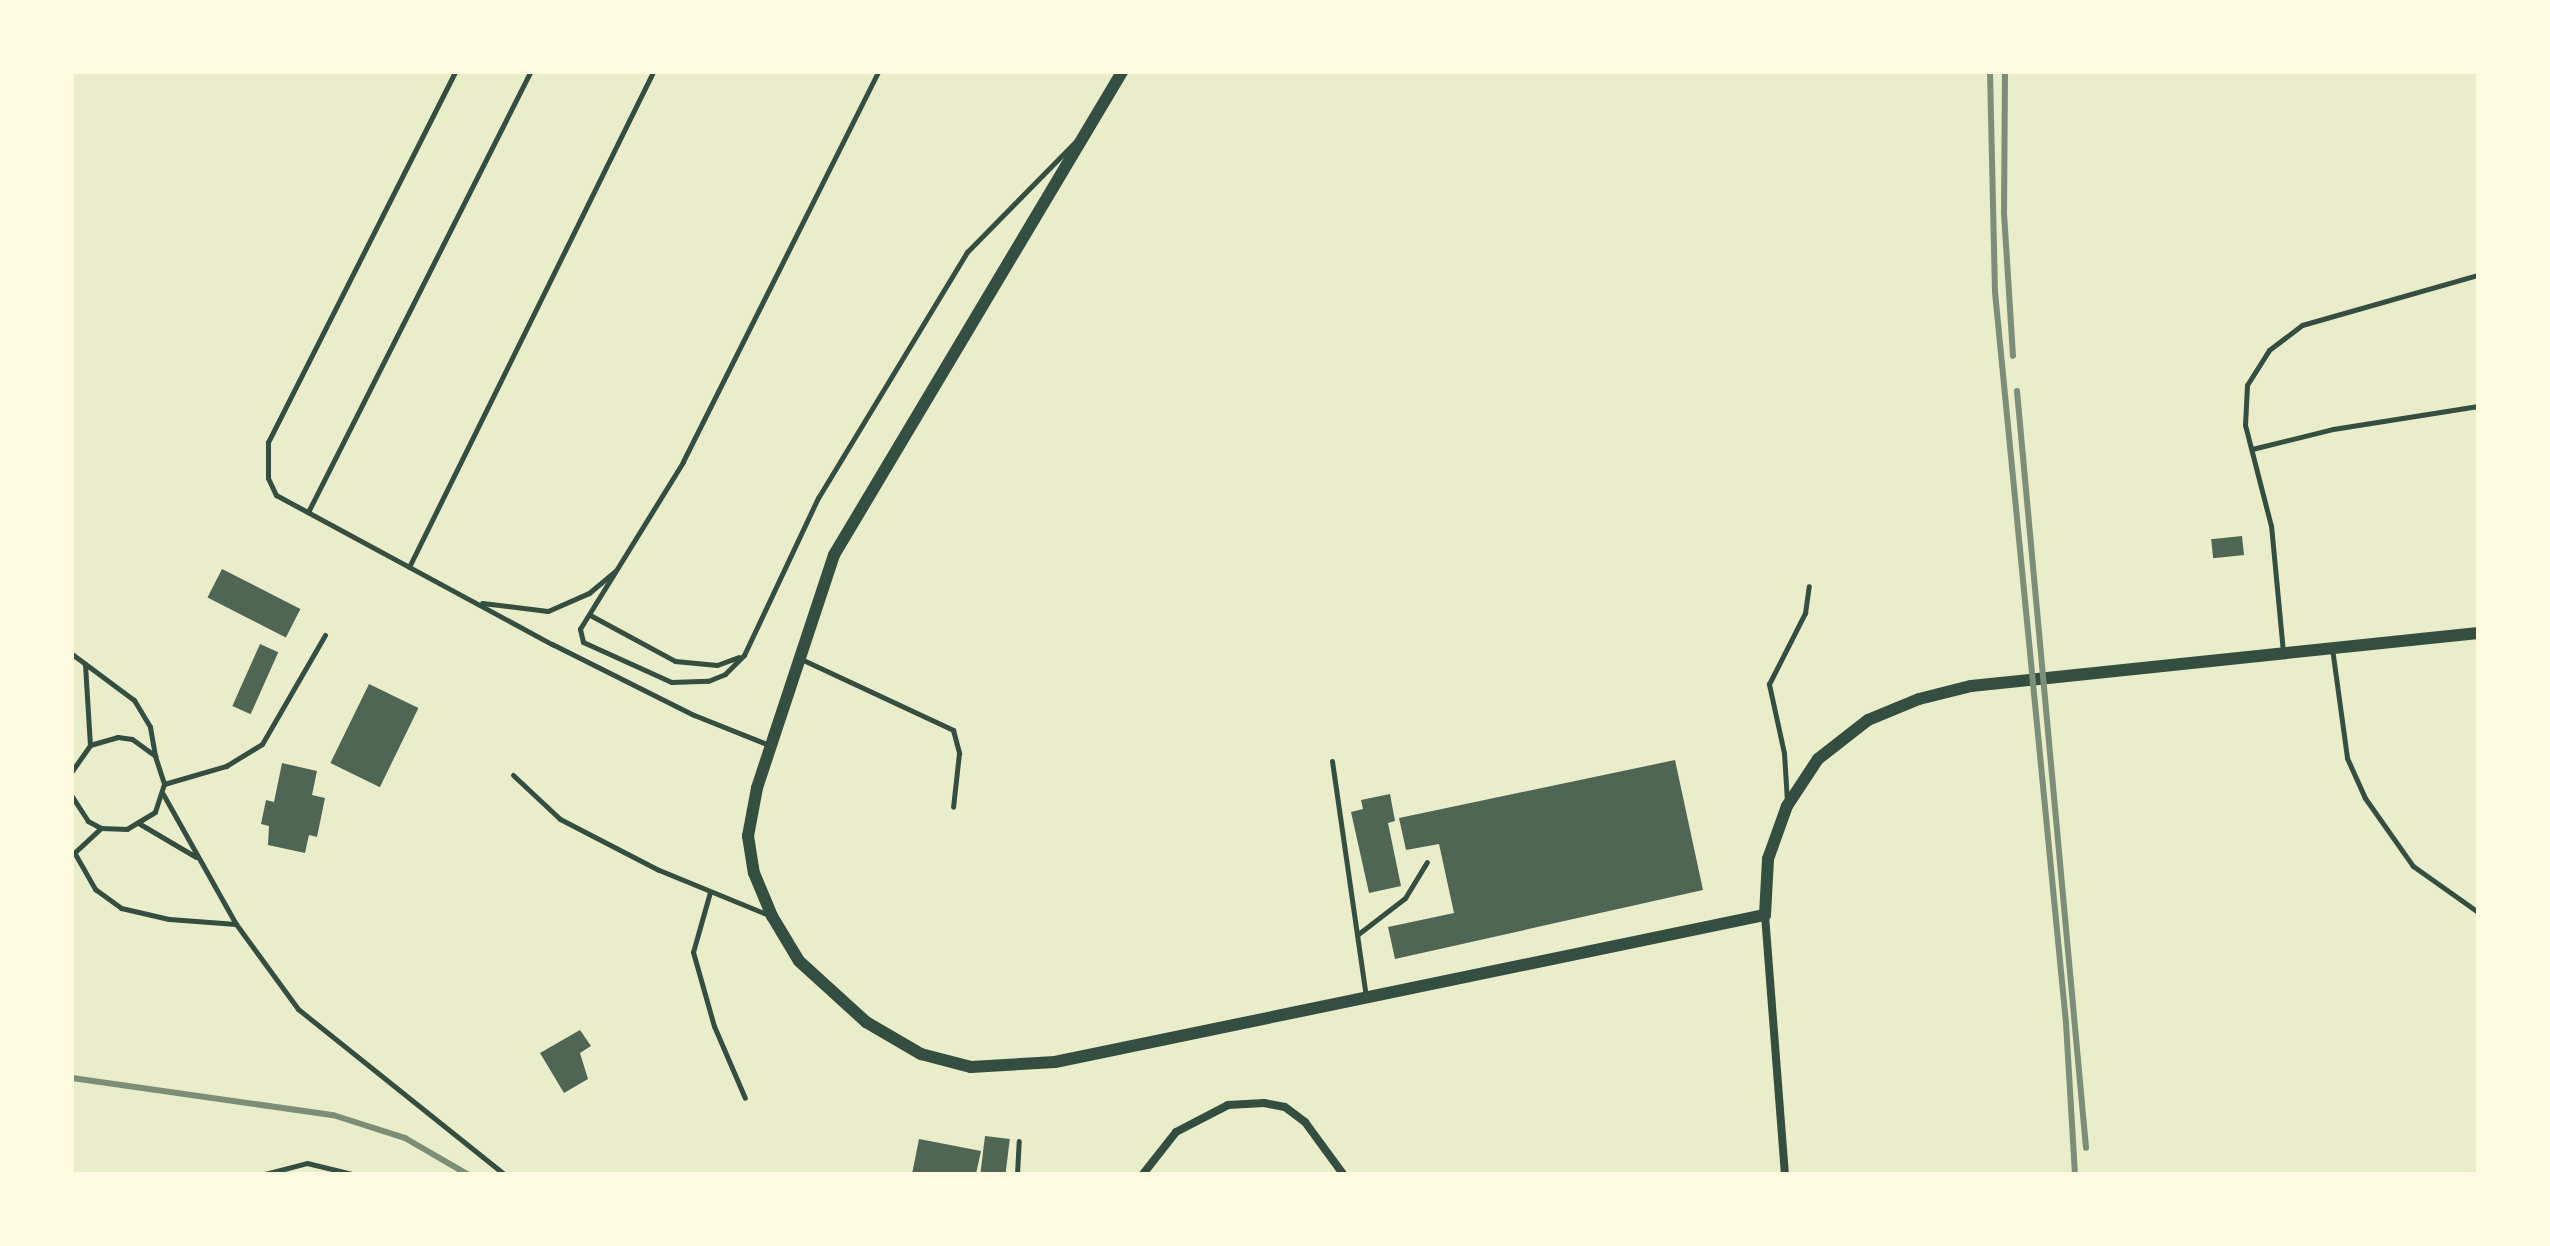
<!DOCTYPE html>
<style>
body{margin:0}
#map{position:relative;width:2550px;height:1246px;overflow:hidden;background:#e9edc9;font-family:"Roboto Serif",serif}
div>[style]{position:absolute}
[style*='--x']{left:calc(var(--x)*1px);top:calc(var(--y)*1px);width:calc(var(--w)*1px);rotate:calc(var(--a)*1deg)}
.building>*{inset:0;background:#4f6655;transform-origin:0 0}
.service>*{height:5px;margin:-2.5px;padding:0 2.5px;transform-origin:2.5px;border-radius:2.5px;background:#344e41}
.minor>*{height:8px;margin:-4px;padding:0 4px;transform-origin:4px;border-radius:4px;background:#344e41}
.tertiary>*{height:12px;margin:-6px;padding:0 6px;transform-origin:6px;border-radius:6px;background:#344e41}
.rail>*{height:6px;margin:-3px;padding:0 3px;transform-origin:3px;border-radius:3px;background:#7c8e77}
span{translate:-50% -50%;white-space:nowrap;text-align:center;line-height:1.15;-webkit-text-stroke:8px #fefae0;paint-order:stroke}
.frame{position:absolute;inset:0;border:74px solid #fefae0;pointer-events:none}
</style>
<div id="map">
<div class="building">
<div style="left:2242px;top:536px;width:19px;height:31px;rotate:84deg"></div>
<div style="left:222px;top:569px;width:88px;height:32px;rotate:27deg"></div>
<div style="left:260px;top:644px;width:20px;height:68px;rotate:24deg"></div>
<div style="left:369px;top:684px;width:55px;height:88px;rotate:26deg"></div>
<div style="clip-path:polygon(1675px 760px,1703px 890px,1395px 959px,1388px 927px,1454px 913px,1439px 844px,1406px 850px,1399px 818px)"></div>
<div style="clip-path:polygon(282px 763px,317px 771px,312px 795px,325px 798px,317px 837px,309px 835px,305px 853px,268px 845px,269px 826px,261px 824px,266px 800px,274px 802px)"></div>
<div style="clip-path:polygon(1390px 794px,1395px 821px,1388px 823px,1401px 886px,1369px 893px,1351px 812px,1363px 809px,1361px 800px)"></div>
<div style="clip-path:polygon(580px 1030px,591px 1046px,580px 1053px,588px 1079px,564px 1093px,540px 1053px)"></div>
<div style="left:985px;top:1136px;width:25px;height:38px;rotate:7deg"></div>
<div style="clip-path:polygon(919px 1139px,981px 1151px,976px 1174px,912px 1174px)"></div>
</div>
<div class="service">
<div style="--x:455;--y:72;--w:415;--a:116.8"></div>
<div style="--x:268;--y:442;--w:36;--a:90"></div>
<div style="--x:268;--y:478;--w:19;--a:65"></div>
<div style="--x:276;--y:495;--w:314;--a:28.4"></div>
<div style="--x:552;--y:644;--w:159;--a:26.6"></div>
<div style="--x:694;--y:715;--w:81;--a:21.8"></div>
<div style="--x:878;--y:72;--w:436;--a:116.6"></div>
<div style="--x:683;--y:462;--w:196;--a:121.7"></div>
<div style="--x:580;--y:629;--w:13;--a:77"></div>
<div style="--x:583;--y:642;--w:97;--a:24.4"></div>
<div style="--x:671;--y:682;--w:37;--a:-2"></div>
<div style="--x:708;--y:681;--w:18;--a:-22"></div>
<div style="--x:725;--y:674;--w:27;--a:-45"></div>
<div style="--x:744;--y:655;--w:174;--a:-64.8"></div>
<div style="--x:818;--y:498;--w:288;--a:-58.8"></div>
<div style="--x:967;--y:252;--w:156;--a:-45.5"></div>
<div style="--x:2252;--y:449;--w:83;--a:-13.9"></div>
<div style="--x:2333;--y:429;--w:147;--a:-9"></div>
<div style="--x:308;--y:512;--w:493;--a:-63.2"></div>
<div style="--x:409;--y:567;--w:552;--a:-63.76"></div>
<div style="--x:482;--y:603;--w:66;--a:6.9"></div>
<div style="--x:548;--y:611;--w:45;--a:-23.7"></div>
<div style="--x:589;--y:593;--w:34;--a:-40"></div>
<div style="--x:590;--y:615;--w:97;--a:28.4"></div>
<div style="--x:675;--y:661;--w:42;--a:5.4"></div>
<div style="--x:717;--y:665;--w:23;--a:-20"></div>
<div style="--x:2332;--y:648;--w:111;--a:82.2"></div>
<div style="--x:2347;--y:758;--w:44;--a:65.8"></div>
<div style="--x:2365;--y:798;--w:83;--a:54.8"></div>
<div style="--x:2413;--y:866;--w:80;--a:35.3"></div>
<div style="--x:2283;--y:652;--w:127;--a:-95.4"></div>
<div style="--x:2271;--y:526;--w:104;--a:-104.4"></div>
<div style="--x:2245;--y:425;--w:40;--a:-87.1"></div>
<div style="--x:2247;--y:385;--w:41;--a:-57.8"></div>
<div style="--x:2269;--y:350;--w:41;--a:-37.1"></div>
<div style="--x:2302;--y:325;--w:183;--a:-15.9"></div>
<div style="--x:72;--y:654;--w:77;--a:36.6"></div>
<div style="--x:134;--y:700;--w:31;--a:59"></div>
<div style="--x:150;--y:727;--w:29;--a:80"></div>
<div style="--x:801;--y:659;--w:168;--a:25"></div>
<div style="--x:953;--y:730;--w:24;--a:75"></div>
<div style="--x:959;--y:753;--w:54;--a:96.3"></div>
<div style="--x:85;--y:664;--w:81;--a:86.5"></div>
<div style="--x:1332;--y:761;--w:237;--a:81.8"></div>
<div style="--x:72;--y:771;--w:32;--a:-55"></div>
<div style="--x:90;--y:745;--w:29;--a:-16"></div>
<div style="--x:118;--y:737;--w:14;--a:8"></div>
<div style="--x:132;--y:739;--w:29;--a:36"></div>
<div style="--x:155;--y:756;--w:29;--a:72"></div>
<div style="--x:164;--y:784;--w:29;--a:108"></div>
<div style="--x:155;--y:812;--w:33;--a:149"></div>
<div style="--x:127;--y:829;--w:26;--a:-178"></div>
<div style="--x:101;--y:828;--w:15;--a:-152"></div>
<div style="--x:88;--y:821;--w:30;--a:-123"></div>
<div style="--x:513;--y:775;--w:64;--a:43.1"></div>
<div style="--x:560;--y:819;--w:111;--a:27.3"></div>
<div style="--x:659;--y:870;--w:121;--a:22.3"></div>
<div style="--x:164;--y:784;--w:65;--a:-16.2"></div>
<div style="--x:226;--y:766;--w:42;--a:-31.4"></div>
<div style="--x:262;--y:744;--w:126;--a:-60"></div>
<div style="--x:163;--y:794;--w:149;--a:60.7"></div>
<div style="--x:236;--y:924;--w:105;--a:53.9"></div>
<div style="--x:298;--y:1009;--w:264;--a:38.7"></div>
<div style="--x:1787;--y:801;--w:48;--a:-93.6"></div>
<div style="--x:1784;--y:753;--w:71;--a:-102.3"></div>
<div style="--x:1769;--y:684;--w:80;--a:-63.1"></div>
<div style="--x:1805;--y:613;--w:27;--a:-82"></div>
<div style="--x:140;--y:824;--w:65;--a:30.5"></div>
<div style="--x:74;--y:852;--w:43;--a:60.4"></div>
<div style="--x:95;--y:889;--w:32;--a:36"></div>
<div style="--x:121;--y:908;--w:49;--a:12.9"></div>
<div style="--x:169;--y:919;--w:67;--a:4.3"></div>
<div style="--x:73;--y:854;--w:38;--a:-43"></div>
<div style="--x:710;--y:892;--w:62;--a:105.8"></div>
<div style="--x:693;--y:952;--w:77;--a:74.2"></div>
<div style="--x:714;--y:1026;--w:78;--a:66.7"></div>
<div style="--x:1357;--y:935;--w:61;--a:-37.6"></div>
<div style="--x:1405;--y:898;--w:42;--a:-58.6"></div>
<div style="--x:265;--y:1174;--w:43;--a:-14.7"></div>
<div style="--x:307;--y:1163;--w:46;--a:13.7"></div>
<div style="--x:1017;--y:1174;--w:33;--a:-87"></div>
</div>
<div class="minor">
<div style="--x:1765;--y:915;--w:260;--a:85.6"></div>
<div style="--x:1143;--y:1174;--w:53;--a:-51.8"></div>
<div style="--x:1176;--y:1132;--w:59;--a:-27.4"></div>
<div style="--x:1228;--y:1105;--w:36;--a:-3"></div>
<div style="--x:1264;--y:1103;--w:21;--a:11"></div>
<div style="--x:1285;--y:1107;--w:25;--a:37"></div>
<div style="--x:1305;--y:1122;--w:64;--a:53.8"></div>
</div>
<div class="tertiary">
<div style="--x:1122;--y:72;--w:562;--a:120.81"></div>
<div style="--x:834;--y:555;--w:245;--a:108.3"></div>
<div style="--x:757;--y:788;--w:49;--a:100.6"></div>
<div style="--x:748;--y:836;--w:37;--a:81"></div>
<div style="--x:754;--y:873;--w:47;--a:67.3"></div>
<div style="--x:772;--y:916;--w:52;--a:59"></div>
<div style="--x:799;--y:961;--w:91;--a:42.3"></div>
<div style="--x:866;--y:1022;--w:64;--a:30.2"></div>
<div style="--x:921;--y:1054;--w:52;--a:14.6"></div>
<div style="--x:971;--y:1067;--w:84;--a:-3.4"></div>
<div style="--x:1055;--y:1062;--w:725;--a:-11.7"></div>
<div style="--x:1765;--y:915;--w:56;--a:-86.9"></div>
<div style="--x:1768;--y:859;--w:56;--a:-70.3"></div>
<div style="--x:1787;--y:806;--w:56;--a:-56.6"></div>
<div style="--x:1818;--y:759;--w:63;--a:-38"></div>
<div style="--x:1868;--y:720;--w:55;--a:-22.4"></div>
<div style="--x:1919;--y:699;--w:54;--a:-14"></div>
<div style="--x:1971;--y:686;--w:510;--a:-5.97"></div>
</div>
<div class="rail">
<div style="--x:1990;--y:72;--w:220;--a:88.7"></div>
<div style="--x:1995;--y:292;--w:734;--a:84.45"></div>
<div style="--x:2066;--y:1023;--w:151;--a:86.6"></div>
<div style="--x:2005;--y:72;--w:141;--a:90.4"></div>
<div style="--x:2004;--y:213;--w:143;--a:86.4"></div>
<div style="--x:2017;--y:391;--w:760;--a:84.79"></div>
<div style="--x:72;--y:1078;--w:264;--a:8.1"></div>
<div style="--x:333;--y:1115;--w:76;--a:17.7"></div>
<div style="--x:405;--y:1138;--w:72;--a:30.1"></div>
</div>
<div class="frame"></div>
</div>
